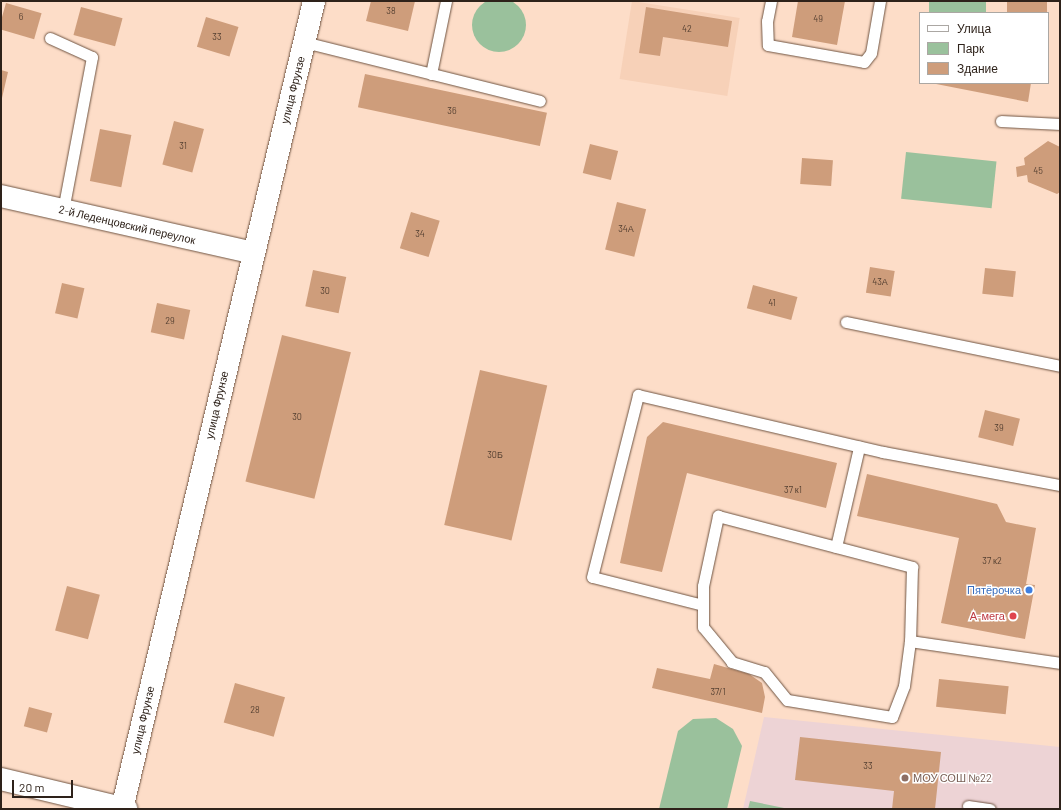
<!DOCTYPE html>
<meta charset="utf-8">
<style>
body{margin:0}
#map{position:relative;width:1061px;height:810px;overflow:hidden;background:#fdddc8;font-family:Barlow,sans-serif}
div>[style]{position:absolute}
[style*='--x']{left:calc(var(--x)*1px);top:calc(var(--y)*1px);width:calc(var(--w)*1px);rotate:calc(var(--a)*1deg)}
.built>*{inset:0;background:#f7d1b8;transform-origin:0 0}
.education>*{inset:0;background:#edd3d5}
.green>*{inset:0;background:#9ac19c;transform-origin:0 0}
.round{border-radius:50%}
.building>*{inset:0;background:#ce9d7b;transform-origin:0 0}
.roads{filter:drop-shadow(0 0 1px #6f5442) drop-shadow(0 0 1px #6f5442)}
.service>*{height:11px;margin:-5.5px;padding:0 5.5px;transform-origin:5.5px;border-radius:5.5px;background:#fff}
.minor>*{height:22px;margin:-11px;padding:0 11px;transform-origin:11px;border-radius:11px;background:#fff}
.dots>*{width:11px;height:11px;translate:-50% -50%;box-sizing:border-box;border:2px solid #fff;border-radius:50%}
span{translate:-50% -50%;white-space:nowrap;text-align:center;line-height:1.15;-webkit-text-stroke:3px #fff;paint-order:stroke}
.number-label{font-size:9px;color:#564132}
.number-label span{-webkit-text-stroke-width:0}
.street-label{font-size:11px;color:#2e221a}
.shop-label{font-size:11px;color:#366cbe}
.right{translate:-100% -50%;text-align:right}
.health-label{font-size:11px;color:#be3a42}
.education-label{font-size:11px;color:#785e54}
.left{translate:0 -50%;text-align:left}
.frame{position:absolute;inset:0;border:2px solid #2e221a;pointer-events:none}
.legend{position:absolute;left:919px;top:12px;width:130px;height:72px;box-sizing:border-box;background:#fff;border:1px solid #aba7a3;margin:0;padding:5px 7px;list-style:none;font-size:12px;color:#2e221a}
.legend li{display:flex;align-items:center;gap:8px;height:20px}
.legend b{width:20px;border:1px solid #aba7a3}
.scale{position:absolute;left:12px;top:780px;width:61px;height:18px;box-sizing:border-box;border:2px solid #2e221a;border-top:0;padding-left:5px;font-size:12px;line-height:14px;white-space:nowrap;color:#2e221a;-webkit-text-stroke:3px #fff;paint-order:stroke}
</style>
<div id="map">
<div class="built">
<div style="left:632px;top:1px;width:109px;height:79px;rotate:9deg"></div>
</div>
<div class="education">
<div style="clip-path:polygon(764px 717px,1060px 747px,1060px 809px,743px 809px)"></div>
</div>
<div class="green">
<div class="round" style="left:472px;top:-2px;width:54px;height:54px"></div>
<div style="left:929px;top:1px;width:57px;height:12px"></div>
<div style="left:906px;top:152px;width:91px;height:47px;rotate:6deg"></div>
<div style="clip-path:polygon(716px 718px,733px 729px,742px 746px,727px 809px,659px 809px,678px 731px,693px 719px)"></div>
<div style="clip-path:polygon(750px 801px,789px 809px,748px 809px)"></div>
</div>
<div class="building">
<div style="clip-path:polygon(371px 1px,415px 1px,408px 31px,366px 21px)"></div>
<div style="clip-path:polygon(798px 1px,845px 1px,837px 45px,792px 37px)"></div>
<div style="left:1007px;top:1px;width:40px;height:12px"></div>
<div style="left:6px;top:3px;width:37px;height:27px;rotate:16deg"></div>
<div style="left:81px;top:7px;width:43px;height:29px;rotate:15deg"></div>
<div style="clip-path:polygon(646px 7px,732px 21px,728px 47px,663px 37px,660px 56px,639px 53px)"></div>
<div style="left:206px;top:17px;width:34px;height:31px;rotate:17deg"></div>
<div style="clip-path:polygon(1px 70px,8px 72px,2px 98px,1px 98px)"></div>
<div style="left:365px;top:74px;width:186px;height:34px;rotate:12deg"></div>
<div style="clip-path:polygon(931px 83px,1031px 83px,1028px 102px)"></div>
<div style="left:174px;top:121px;width:31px;height:45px;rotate:15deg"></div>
<div style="left:100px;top:129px;width:32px;height:53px;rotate:11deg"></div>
<div style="clip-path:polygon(1048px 141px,1060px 147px,1060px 192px,1057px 194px,1028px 182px,1027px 175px,1017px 177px,1016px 167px,1025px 165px,1024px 158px)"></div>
<div style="left:590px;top:144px;width:29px;height:30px;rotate:14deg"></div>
<div style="left:802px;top:158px;width:31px;height:26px;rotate:4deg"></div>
<div style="left:617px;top:202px;width:30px;height:49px;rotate:14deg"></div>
<div style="left:411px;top:212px;width:30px;height:38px;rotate:17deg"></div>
<div style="left:870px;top:267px;width:25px;height:26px;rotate:9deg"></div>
<div style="left:985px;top:268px;width:31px;height:26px;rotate:6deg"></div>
<div style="left:313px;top:270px;width:34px;height:37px;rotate:12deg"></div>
<div style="left:62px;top:283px;width:23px;height:31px;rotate:13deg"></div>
<div style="left:753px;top:285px;width:46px;height:24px;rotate:15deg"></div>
<div style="left:157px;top:303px;width:34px;height:30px;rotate:12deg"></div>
<div style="left:282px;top:335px;width:71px;height:151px;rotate:14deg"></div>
<div style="left:480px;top:370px;width:69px;height:159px;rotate:13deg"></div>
<div style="left:985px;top:410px;width:36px;height:28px;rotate:14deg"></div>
<div style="clip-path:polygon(663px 422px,837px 463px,826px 508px,687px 473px,662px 572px,620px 563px,647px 437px)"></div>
<div style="clip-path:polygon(867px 474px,997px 504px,1006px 522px,1036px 528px,1026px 584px,1035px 585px,1025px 639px,941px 623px,959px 538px,857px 516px)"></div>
<div style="left:67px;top:586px;width:34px;height:46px;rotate:15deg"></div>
<div style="clip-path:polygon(714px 664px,749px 674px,762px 683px,765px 697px,762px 713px,652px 688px,657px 668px,710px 679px)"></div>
<div style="left:939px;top:679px;width:70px;height:28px;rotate:6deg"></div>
<div style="left:235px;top:683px;width:52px;height:41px;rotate:16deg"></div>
<div style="left:29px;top:707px;width:24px;height:20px;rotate:15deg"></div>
<div style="clip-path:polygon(800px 737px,941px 752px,935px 809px,892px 809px,894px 791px,795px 780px)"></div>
</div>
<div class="roads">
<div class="service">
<div style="--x:771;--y:1;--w:20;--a:101"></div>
<div style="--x:767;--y:21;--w:24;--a:88"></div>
<div style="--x:768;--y:45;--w:97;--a:10"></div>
<div style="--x:864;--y:62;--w:11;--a:-52"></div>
<div style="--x:871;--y:53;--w:53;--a:-80.2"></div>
<div style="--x:50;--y:38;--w:46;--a:24.3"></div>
<div style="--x:92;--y:57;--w:156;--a:100.7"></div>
<div style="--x:304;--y:42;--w:243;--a:14"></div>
<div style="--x:431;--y:74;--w:75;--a:-78.4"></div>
<div style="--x:1001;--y:121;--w:59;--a:2.9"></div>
<div style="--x:846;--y:322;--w:218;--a:11.6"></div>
<div style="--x:718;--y:516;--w:201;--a:14.7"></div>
<div style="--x:912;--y:567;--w:74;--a:91.5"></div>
<div style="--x:910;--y:641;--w:45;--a:97.6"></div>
<div style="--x:904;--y:686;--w:33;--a:111"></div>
<div style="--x:892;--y:717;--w:106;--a:-170.8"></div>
<div style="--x:787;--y:700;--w:36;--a:-129"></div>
<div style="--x:764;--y:672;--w:34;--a:-163"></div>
<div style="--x:732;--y:662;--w:45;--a:-129.6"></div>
<div style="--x:703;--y:627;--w:41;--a:-90"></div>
<div style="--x:703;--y:586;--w:72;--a:-77.9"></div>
<div style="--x:836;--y:547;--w:103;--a:-77"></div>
<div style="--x:703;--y:605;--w:114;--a:-165.8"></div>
<div style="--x:592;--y:577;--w:188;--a:-75.8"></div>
<div style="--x:638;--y:395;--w:252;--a:13.1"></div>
<div style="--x:883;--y:452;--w:180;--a:10.6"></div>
<div style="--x:910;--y:641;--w:152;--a:8.3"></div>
<div style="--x:968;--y:806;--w:22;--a:8"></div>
</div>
<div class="minor">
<div style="--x:1;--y:196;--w:258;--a:12.7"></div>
<div style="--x:1;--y:779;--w:129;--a:13.5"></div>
<div style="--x:122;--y:809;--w:830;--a:-76.63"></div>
</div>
</div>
<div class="dots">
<div style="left:1029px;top:590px;background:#3f7fe0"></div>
<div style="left:1013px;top:616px;background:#e0444e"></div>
<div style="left:905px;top:778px;background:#8d6e63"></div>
</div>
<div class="number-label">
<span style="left:391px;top:11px">38</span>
<span style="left:21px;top:17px">6</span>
<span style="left:818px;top:19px">49</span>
<span style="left:687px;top:29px">42</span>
<span style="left:217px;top:37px">33</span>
<span style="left:452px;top:111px">36</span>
<span style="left:183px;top:146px">31</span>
<span style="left:1038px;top:171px">45</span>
<span style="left:626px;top:229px">34А</span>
<span style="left:420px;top:234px">34</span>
<span style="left:880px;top:282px">43А</span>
<span style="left:325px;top:291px">30</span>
<span style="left:772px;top:303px">41</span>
<span style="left:170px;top:321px">29</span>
<span style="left:297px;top:417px">30</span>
<span style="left:999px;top:428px">39</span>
<span style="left:495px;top:455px">30Б</span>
<span style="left:793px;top:490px">37 к1</span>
<span style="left:992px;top:561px">37 к2</span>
<span style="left:718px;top:692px">37/1</span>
<span style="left:255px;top:710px">28</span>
<span style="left:868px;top:766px">33</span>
</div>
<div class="street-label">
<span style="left:293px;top:90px;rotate:-76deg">улица Фрунзе</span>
<span style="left:127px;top:225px;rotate:13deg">2-й Леденцовский переулок</span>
<span style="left:217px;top:405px;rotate:-77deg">улица Фрунзе</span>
<span style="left:143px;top:720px;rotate:-77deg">улица Фрунзе</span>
</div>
<div class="shop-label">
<span class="right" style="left:1021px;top:590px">Пятёрочка</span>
</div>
<div class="health-label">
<span class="right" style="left:1005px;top:616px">А-мега</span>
</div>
<div class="education-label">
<span class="left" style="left:913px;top:778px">МОУ СОШ №22</span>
</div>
<div class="frame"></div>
<ul class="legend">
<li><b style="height:5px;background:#fff"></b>Улица</li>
<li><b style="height:11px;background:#9ac19c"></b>Парк</li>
<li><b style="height:11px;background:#ce9d7b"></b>Здание</li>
</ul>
<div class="scale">20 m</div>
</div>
